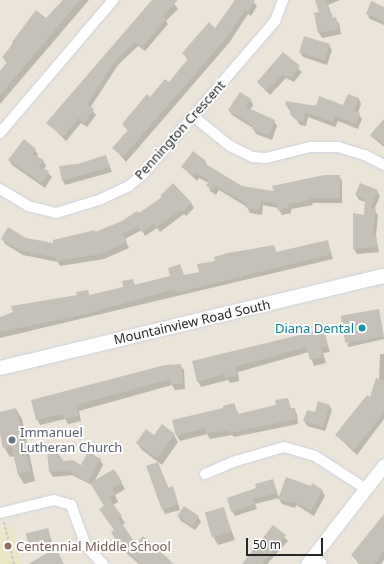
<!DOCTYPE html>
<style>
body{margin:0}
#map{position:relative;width:384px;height:564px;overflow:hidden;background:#eae5d8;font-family:"Noto Sans",sans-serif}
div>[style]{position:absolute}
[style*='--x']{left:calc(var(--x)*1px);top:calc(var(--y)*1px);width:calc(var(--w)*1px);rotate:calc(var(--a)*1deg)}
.education>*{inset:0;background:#ece5c6}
.shadow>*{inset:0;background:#0003;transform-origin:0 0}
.building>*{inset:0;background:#c5c1b8;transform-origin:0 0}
.path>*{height:2px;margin-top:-1px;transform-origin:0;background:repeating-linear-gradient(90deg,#c7c7c7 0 3px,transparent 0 5px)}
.roads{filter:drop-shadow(0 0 1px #cdcee1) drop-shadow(0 0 1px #cdcee1)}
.minor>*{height:10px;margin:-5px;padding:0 5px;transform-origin:5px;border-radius:5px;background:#fff}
.tertiary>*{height:13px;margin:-6.5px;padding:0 6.5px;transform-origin:6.5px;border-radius:6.5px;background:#fff}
.secondary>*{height:14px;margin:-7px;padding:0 7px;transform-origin:7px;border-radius:7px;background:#fff}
.dots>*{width:11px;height:11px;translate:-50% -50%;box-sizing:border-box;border:2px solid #fff;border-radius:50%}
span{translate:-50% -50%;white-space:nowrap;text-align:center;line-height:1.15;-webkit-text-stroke:4px #fff;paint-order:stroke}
.street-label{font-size:13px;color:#272727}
.culture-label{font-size:13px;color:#0d838f}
.right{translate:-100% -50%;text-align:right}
.worship-label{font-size:13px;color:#5b616d}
.left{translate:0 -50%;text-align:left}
.education-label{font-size:13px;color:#785e54}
.scale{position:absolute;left:246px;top:538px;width:77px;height:18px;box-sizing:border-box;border:2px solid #272727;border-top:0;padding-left:5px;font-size:12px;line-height:14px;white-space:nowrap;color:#272727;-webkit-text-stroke:3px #fff;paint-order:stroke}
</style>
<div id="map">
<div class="education">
<div style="clip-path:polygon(12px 525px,21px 564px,0 564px,0 528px)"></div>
</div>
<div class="shadow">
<div style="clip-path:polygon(64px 0,89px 0,0 104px,0 73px,7px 63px,3px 57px,36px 11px,46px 19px)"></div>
<div style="clip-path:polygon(153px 0,174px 0,173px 2px,178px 9px,166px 21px,168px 24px,145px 51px,138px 46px,118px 65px,90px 108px,96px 115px,87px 127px,81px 123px,66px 141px,48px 123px)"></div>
<div style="clip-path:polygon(235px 0,252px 0,257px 6px,251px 16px,248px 14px,229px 43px,126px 162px,114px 148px,128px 131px,123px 124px,169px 83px,188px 60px,183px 53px,216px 30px)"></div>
<div style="clip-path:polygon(316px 0,340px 0,328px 5px,333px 18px,339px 23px,341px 34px,322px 38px,319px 33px,321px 13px)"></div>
<div style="clip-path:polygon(384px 8px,384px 25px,370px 19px,367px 14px)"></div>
<div style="clip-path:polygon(329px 45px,332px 50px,327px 65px,303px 57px,300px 52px)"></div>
<div style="clip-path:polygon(283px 54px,302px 72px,294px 82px,286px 78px,270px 95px,258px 82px)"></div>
<div style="clip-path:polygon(359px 99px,361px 104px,358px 113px,362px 119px,358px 129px,338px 121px,335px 127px,308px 117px,306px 126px,300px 125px,286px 105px,344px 106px)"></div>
<div style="clip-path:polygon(251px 100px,253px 105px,250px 110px,274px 121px,277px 126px,272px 140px,256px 134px,253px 128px,232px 115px,229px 110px)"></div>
<div style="clip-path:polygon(384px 125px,384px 147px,371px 136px)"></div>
<div style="clip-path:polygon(35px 150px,38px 155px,36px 157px,43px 161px,46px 166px,44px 169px,52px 177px,45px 188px,12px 165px,9px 160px)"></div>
<div style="clip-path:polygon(106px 157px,112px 172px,65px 185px,63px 181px,79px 165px)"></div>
<div style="clip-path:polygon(205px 161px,208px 167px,242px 187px,275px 192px,339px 176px,342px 181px,342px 203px,312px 203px,313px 205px,291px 209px,291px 213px,282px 215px,278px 208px,263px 205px,262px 215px,250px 213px,247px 207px,219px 190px,216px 195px,210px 191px,209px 183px,199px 178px,197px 181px,183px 167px)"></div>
<div style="clip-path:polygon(377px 191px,380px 196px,374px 210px,378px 215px,376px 236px,379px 252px,357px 254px,354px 249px,354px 214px,365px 216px,366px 202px,359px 200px,356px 195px)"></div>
<div style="clip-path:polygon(191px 203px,194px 208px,186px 216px,184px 214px,160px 232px,157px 228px,145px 236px,142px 230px,125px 239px,129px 248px,104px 259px,60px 266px,58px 262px,23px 255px,5px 244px,2px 239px,25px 239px,55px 245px,94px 231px,96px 233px,139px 215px)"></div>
<div style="clip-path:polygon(327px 241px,333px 259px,0 338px,0 318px,78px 296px,87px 291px,90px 296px,124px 288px,132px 280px,135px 285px,172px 277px,180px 265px,184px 276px,200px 273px,216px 261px,274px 246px,277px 253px)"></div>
<div style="clip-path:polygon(379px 312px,384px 339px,349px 347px,347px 345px)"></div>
<div style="clip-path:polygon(323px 330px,330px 352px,323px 353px,326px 363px,314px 366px,309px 352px,238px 372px,239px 381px,230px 383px,228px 380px,201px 387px,198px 381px)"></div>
<div style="clip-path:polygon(380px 354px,384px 354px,384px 419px,357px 455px,336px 435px,371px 398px,379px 380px)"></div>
<div style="clip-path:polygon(180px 365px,184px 370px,185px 389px,175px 390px,172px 385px,79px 411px,81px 421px,68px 424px,65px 419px,40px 425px,37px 419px)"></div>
<div style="clip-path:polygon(288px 399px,291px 409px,294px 409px,297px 414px,298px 424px,234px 437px,232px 435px,210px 439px,207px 434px,180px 441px,177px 436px,173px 421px,225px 409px,234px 404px,239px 415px,277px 405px)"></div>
<div style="clip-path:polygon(329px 405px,332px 410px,325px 431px,307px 426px,304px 420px)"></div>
<div style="clip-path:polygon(16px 409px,22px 419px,35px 481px,24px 484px,18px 474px,15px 456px,10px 457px,4px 447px,0 429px,0 413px)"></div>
<div style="clip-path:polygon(174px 435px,178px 442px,162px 465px,142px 450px,137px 443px,155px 436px)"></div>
<div style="clip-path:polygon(57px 452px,64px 462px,81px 466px,100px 460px,103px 465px,94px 482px,114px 470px,125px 489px,115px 495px,118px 502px,113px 505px,125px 523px,122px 525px,136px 545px,143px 537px,173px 564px,139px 564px,124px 551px,112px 533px,115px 531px,105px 506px,92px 485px,72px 475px,53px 477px,50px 472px)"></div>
<div style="clip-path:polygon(160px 468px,169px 489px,172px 488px,175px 493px,180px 510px,165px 514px,163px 509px)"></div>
<div style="clip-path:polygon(273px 480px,279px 498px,255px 504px,257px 509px,235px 516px,232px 511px,257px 489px)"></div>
<div style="clip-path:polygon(322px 491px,325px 496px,314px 516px,296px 505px,295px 508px,282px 504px,279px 499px)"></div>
<div style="clip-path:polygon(223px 508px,235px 540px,218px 545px,214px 538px)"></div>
<div style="clip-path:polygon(178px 516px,198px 517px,201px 522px,195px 530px,181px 521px)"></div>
<div style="clip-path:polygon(384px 516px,384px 560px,381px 564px,359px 564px,352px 555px)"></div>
<div style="clip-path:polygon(273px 526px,288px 541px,267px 564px,242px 564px)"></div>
<div style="left:48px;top:529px;width:17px;height:22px;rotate:73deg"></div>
</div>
<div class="building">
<div style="clip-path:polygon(63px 0,80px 0,0 95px,0 71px,7px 62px,2px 57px,14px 43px,12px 42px,36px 10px,46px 18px)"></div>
<div style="clip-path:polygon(152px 0,178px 0,163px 16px,166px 19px,142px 47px,135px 42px,116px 60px,87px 104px,94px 109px,84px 123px,78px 118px,63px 137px,46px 123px)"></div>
<div style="clip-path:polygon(235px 0,255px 0,248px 12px,245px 10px,227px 37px,123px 157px,112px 148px,128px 130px,122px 124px,147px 94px,150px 97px,165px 79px,169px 82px,188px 59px,182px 53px,209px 22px,215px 28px)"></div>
<div style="clip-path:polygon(315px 0,326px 0,333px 18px,336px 17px,339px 29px,318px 33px,314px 13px,319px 12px)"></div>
<div style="clip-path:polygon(371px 1px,384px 7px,384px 22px,366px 14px)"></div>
<div style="left:304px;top:36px;width:27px;height:17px;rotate:17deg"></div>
<div style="clip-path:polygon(283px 52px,300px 66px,291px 78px,283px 74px,266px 91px,257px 82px)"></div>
<div style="clip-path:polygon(240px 92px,251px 99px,246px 107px,275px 120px,269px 135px,252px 129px,253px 126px,228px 110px)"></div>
<div style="clip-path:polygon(348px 94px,359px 98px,354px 111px,360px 113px,356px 124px,335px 116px,333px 122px,305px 112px,304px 122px,296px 120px,290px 114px,291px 107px,285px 105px,286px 101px,316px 106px,319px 96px,343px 105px)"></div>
<div style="clip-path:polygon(384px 119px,384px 144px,370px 135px)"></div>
<div style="clip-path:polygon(24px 139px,36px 149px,33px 154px,44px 160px,38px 169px,44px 168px,49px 172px,42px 183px,8px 160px)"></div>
<div style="clip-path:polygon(193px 151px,206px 161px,204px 163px,242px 186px,274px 191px,272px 186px,324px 175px,340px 175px,340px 198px,310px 198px,310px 200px,288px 204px,289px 208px,278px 211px,276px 203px,261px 201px,259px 210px,246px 208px,247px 204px,216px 186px,213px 190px,206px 186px,209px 181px,196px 173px,194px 176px,181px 167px)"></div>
<div style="clip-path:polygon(106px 155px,110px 167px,62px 181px,59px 166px,78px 164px)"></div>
<div style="clip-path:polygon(173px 183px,192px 203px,182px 212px,181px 210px,156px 227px,154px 224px,141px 232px,138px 226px,123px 234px,127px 242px,101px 254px,56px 261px,56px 258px,19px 250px,1px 239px,8px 227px,26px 238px,53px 243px,53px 240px,95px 230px,95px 232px,122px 221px,137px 211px,139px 213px,162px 197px,160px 196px)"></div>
<div style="clip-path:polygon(360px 183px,378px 190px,370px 208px,376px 209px,373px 234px,376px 233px,377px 247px,353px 249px,353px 213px,364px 215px,365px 199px,355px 195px)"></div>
<div style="clip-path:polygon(328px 240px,331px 254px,176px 293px,175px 289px,82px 315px,0 332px,0 317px,13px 312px,11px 306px,77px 295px,76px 292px,88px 290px,89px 295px,123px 287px,122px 281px,133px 279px,134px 285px,170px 276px,168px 268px,180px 264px,184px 275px,199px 272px,197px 264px,215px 261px,214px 257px,228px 253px,274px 245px,276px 252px)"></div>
<div style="left:379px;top:309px;width:28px;height:39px;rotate:80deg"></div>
<div style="clip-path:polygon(324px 329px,328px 346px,321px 348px,323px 357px,310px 360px,306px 347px,235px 367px,237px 375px,225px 378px,225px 374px,197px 382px,192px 361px)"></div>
<div style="clip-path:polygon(181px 364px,183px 383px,171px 385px,170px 379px,76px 405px,79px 416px,64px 419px,63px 414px,36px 420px,31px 400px,165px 365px)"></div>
<div style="clip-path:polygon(376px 378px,384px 380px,384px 412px,354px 450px,335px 435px,367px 395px,370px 397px)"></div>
<div style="clip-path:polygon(288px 398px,290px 408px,295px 408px,296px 419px,230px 433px,229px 430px,206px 434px,205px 428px,176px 436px,172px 420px,223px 408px,223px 406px,234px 403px,238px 414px,276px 405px,275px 400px)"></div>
<div style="clip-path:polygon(318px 401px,330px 405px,323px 427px,303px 421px,307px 410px,315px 412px)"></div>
<div style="clip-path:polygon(16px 408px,30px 471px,18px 474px,11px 446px,3px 448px,0 434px,0 412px)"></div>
<div style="clip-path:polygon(162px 424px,175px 434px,157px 458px,136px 443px,146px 429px,154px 435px)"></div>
<div style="clip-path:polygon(47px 451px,57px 451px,58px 458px,62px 458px,63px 461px,73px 460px,81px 465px,88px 452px,101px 459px,88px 482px,68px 471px,49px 472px)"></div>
<div style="clip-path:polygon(158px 462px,168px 488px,173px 486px,178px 505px,162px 510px,146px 466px)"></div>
<div style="clip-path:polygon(114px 469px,122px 482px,112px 488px,115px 494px,109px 498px,122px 516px,118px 518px,136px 544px,143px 536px,174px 564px,142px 564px,122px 548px,111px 532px,114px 530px,99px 509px,104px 506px,90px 483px)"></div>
<div style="clip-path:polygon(286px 477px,311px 486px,312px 483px,323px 490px,311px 511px,293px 501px,292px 503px,278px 499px)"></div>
<div style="clip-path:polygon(273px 479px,277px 493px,253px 499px,255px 504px,231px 512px,227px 498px,256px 488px,255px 484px)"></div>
<div style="left:184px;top:506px;width:18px;height:12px;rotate:34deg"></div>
<div style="left:224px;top:507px;width:26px;height:20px;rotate:74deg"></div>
<div style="clip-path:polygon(384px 514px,384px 550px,375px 564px,361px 564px,351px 555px)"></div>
<div style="clip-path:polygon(273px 525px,286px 535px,262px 564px,243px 564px)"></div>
<div style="left:48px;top:528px;width:12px;height:23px;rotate:76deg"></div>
<div style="clip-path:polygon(56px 548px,64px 564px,28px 564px)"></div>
</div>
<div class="path">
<div style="--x:4;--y:522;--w:43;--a:76.6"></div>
</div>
<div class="roads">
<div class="minor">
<div style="--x:194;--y:117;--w:46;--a:38.9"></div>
<div style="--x:230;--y:146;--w:25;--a:26"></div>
<div style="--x:253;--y:157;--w:13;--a:4"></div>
<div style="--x:266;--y:158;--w:45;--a:-14"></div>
<div style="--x:310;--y:147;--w:28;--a:0"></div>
<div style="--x:338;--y:147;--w:28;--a:17"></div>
<div style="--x:365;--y:155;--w:21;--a:28"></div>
<div style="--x:0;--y:133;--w:175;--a:-49.6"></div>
<div style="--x:0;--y:189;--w:33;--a:31"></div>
<div style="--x:28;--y:206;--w:29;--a:14"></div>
<div style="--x:56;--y:213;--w:45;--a:-16.8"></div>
<div style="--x:99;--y:200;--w:33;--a:-25"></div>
<div style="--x:129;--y:186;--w:20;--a:-41"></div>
<div style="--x:144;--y:173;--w:201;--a:-49.2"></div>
<div style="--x:275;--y:21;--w:22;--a:-69"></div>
<div style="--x:205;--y:474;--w:34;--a:-23"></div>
<div style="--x:236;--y:461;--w:50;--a:-16.3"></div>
<div style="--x:284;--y:447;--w:32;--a:16"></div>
<div style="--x:315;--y:456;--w:61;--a:32.9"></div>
<div style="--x:0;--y:513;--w:56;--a:-13.5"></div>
<div style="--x:54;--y:500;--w:18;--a:16"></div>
<div style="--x:71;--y:505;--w:44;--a:69.9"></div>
<div style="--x:86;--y:546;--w:25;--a:47"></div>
<div style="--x:314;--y:556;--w:11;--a:45"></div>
</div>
<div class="tertiary">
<div style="--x:307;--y:564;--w:125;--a:-52.1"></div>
</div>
<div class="secondary">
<div style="--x:0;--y:368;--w:395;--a:-13.5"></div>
</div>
</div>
<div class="dots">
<div style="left:362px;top:328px;background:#0f9aa8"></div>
<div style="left:12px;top:440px;background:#6b7280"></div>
<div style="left:8px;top:546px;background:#8d6e63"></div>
</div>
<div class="street-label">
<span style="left:180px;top:130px;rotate:-48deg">Pennington Crescent</span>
<span style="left:192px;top:322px;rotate:-13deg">Mountainview Road South</span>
</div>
<div class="culture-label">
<span class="right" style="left:354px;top:328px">Diana Dental</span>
</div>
<div class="worship-label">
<span class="left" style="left:20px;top:440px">Immanuel<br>Lutheran Church</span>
</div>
<div class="education-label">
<span class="left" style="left:16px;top:546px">Centennial Middle School</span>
</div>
<div class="scale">50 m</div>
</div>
